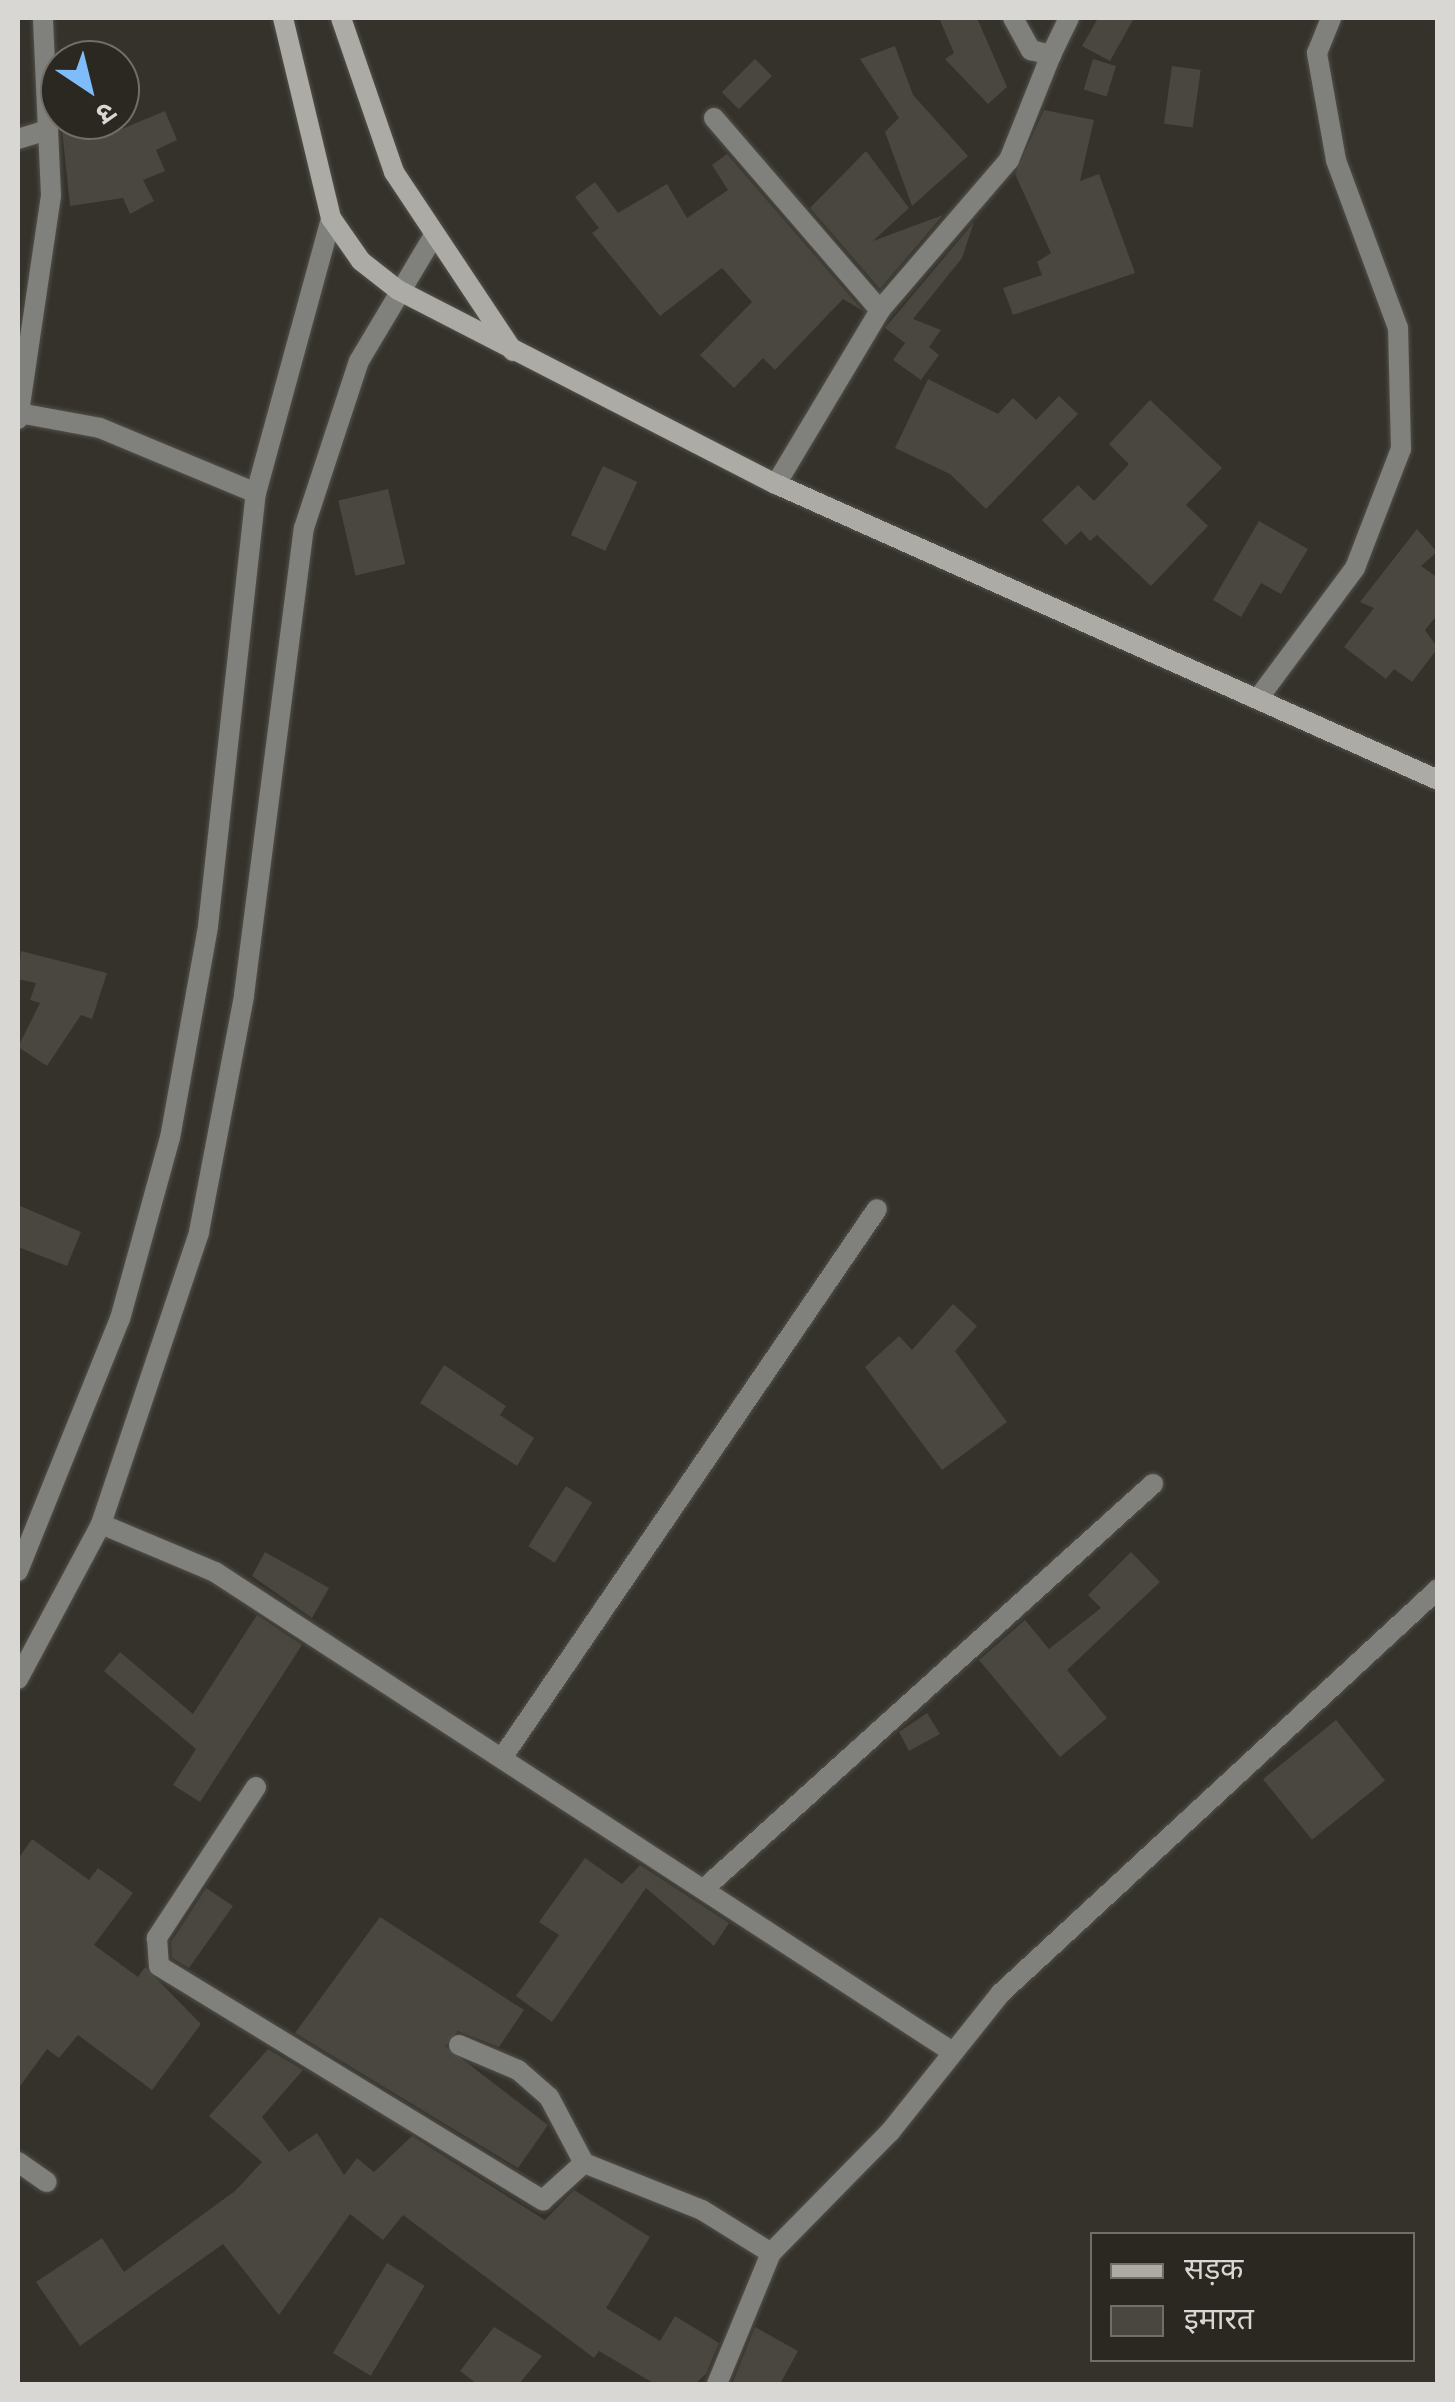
<!DOCTYPE html>
<meta charset="utf-8">
<style>
body{margin:0}
#map{position:relative;width:1455px;height:2402px;overflow:hidden;background:#34322b;font-family:Bitter,"Noto Sans Devanagari",serif}
div>[style]{position:absolute}
[style*='--x']{left:calc(var(--x)*1px);top:calc(var(--y)*1px);width:calc(var(--w)*1px);rotate:calc(var(--a)*1deg)}
.building>*{inset:0;background:#49473f;transform-origin:0 0}
.roads{filter:drop-shadow(0 0 2px #525049) drop-shadow(0 0 2px #525049)}
.minor>*{height:20px;margin:-10px;padding:0 10px;transform-origin:10px;border-radius:10px;background:#80807c}
.tertiary>*{height:20px;margin:-10px;padding:0 10px;transform-origin:10px;border-radius:10px;background:#80807c}
.secondary>*{height:20px;margin:-10px;padding:0 10px;transform-origin:10px;border-radius:10px;background:#adaba5}
span{translate:-50% -50%;white-space:nowrap;text-align:center;line-height:1.15;-webkit-text-stroke:8px #2a2821;paint-order:stroke}
.frame{position:absolute;inset:0;border:20px solid #d8d7d3;pointer-events:none}
.legend{position:absolute;left:1090px;top:2232px;width:325px;height:130px;box-sizing:border-box;background:#2a2821;border:2px solid #706e68;margin:0;padding:12px 18px;list-style:none;font-size:30px;color:#d8d7d3}
.legend li{display:flex;align-items:center;gap:20px;height:50px}
.legend b{width:50px;border:2px solid #706e68}
.north{position:absolute;left:40px;top:40px;width:100px;height:100px;box-sizing:border-box;background:#2a2821;border:2px solid #706e68;border-radius:50%;rotate:145deg;font-size:28px;font-weight:700;line-height:40px;text-align:center;color:#d8d7d3}
.north::after{content:'';display:block;margin:auto;width:35px;height:45px;background:#7fbdfa;clip-path:polygon(50% 0,100% 100%,50% 72%,0 100%)}
</style>
<div id="map">
<div class="building">
<div style="clip-path:polygon(939px 18px,977px 18px,1007px 87px,988px 104px,945px 59px,954px 53px)"></div>
<div style="clip-path:polygon(1098px 18px,1134px 18px,1110px 61px,1082px 46px)"></div>
<div style="clip-path:polygon(895px 46px,913px 95px,968px 156px,912px 206px,885px 132px,899px 118px,860px 59px)"></div>
<div style="left:755px;top:59px;width:24px;height:47px;rotate:45deg"></div>
<div style="left:1093px;top:59px;width:24px;height:32px;rotate:17deg"></div>
<div style="left:1172px;top:66px;width:29px;height:58px;rotate:8deg"></div>
<div style="clip-path:polygon(1044px 110px,1094px 120px,1080px 181px,1099px 174px,1135px 273px,1013px 315px,1003px 288px,1042px 275px,1037px 262px,1051px 253px,1015px 174px)"></div>
<div style="clip-path:polygon(165px 111px,177px 140px,156px 150px,165px 171px,143px 180px,154px 201px,130px 214px,123px 198px,70px 206px,61px 120px,85px 120px,105px 136px)"></div>
<div style="clip-path:polygon(866px 151px,909px 208px,873px 241px,943px 215px,880px 289px,810px 208px)"></div>
<div style="clip-path:polygon(727px 154px,863px 311px,843px 299px,775px 370px,763px 358px,734px 388px,700px 355px,752px 302px,722px 268px,660px 316px,592px 233px,599px 228px,575px 197px,595px 182px,618px 213px,667px 184px,687px 218px,728px 190px,712px 165px)"></div>
<div style="clip-path:polygon(974px 222px,962px 258px,913px 319px,941px 330px,929px 347px,939px 355px,921px 380px,893px 360px,905px 343px,885px 328px)"></div>
<div style="clip-path:polygon(928px 379px,998px 414px,1013px 398px,1036px 420px,1059px 396px,1078px 414px,986px 509px,950px 474px,895px 448px)"></div>
<div style="clip-path:polygon(1150px 400px,1222px 468px,1186px 505px,1208px 526px,1151px 586px,1097px 535px,1090px 541px,1081px 531px,1066px 545px,1042px 520px,1078px 485px,1094px 501px,1129px 464px,1109px 444px)"></div>
<div style="left:603px;top:466px;width:38px;height:76px;rotate:25deg"></div>
<div style="left:388px;top:489px;width:77px;height:51px;rotate:77deg"></div>
<div style="clip-path:polygon(1259px 521px,1308px 549px,1281px 594px,1261px 583px,1241px 617px,1213px 600px)"></div>
<div style="clip-path:polygon(1417px 529px,1437px 552px,1421px 566px,1438px 578px,1438px 614px,1425px 630px,1438px 648px,1412px 682px,1394px 669px,1386px 679px,1344px 647px,1374px 608px,1360px 602px)"></div>
<div style="clip-path:polygon(21px 951px,107px 973px,92px 1019px,81px 1015px,47px 1066px,18px 1047px,40px 1003px,30px 1000px,36px 983px,18px 979px)"></div>
<div style="clip-path:polygon(18px 1205px,81px 1232px,67px 1266px,18px 1247px)"></div>
<div style="clip-path:polygon(953px 1304px,977px 1326px,955px 1351px,1007px 1422px,942px 1470px,865px 1367px,899px 1336px,912px 1350px)"></div>
<div style="clip-path:polygon(444px 1365px,506px 1406px,500px 1415px,534px 1438px,517px 1466px,420px 1403px)"></div>
<div style="left:566px;top:1486px;width:31px;height:71px;rotate:32deg"></div>
<div style="clip-path:polygon(265px 1552px,329px 1588px,312px 1618px,252px 1576px)"></div>
<div style="clip-path:polygon(1131px 1552px,1160px 1582px,1067px 1670px,1107px 1718px,1060px 1757px,979px 1660px,1025px 1620px,1049px 1649px,1101px 1608px,1088px 1595px)"></div>
<div style="clip-path:polygon(257px 1615px,302px 1645px,200px 1802px,173px 1785px,196px 1749px,104px 1671px,120px 1652px,193px 1714px)"></div>
<div style="clip-path:polygon(927px 1713px,940px 1734px,909px 1751px,899px 1732px)"></div>
<div style="left:1336px;top:1720px;width:78px;height:94px;rotate:51deg"></div>
<div style="clip-path:polygon(32px 1839px,89px 1880px,98px 1868px,133px 1893px,94px 1945px,138px 1977px,145px 1967px,201px 2024px,152px 2090px,78px 2035px,59px 2058px,47px 2049px,18px 2089px,18px 1859px)"></div>
<div style="clip-path:polygon(585px 1858px,622px 1884px,640px 1865px,729px 1923px,714px 1946px,646px 1888px,552px 2022px,516px 1996px,559px 1935px,539px 1922px)"></div>
<div style="clip-path:polygon(206px 1888px,233px 1906px,189px 1968px,172px 1958px,171px 1942px)"></div>
<div style="clip-path:polygon(380px 1917px,524px 2010px,499px 2047px,458px 2031px,445px 2046px,548px 2125px,518px 2168px,295px 2033px)"></div>
<div style="clip-path:polygon(268px 2049px,303px 2070px,262px 2117px,289px 2152px,317px 2133px,344px 2175px,357px 2158px,374px 2172px,412px 2136px,545px 2220px,574px 2190px,650px 2237px,606px 2308px,660px 2341px,675px 2316px,719px 2343px,706px 2374px,695px 2384px,655px 2384px,599px 2351px,594px 2358px,403px 2215px,383px 2240px,350px 2214px,279px 2315px,223px 2244px,80px 2346px,36px 2282px,102px 2238px,124px 2272px,235px 2191px,262px 2162px,209px 2116px)"></div>
<div style="left:387px;top:2263px;width:44px;height:105px;rotate:31deg"></div>
<div style="clip-path:polygon(494px 2327px,542px 2356px,519px 2384px,477px 2384px,460px 2371px)"></div>
<div style="clip-path:polygon(755px 2327px,798px 2351px,780px 2384px,732px 2384px)"></div>
</div>
<div class="roads">
<div class="minor">
<div style="--x:1013;--y:18;--w:37;--a:61"></div>
<div style="--x:1031;--y:50;--w:21;--a:14"></div>
<div style="--x:1051;--y:55;--w:41;--a:-64.1"></div>
<div style="--x:714;--y:118;--w:254;--a:49.2"></div>
<div style="--x:18;--y:139;--w:31;--a:-17"></div>
<div style="--x:48;--y:130;--w:112;--a:-92.6"></div>
<div style="--x:19;--y:413;--w:82;--a:10.5"></div>
<div style="--x:100;--y:428;--w:169;--a:22.6"></div>
<div style="--x:18;--y:419;--w:226;--a:-81.6"></div>
<div style="--x:51;--y:195;--w:65;--a:-92.6"></div>
<div style="--x:776;--y:484;--w:203;--a:-59.1"></div>
<div style="--x:880;--y:310;--w:198;--a:-49.3"></div>
<div style="--x:1009;--y:160;--w:113;--a:-68.2"></div>
<div style="--x:1260;--y:696;--w:159;--a:-53.4"></div>
<div style="--x:1355;--y:568;--w:128;--a:-68.9"></div>
<div style="--x:1401;--y:449;--w:121;--a:-91.4"></div>
<div style="--x:1398;--y:328;--w:179;--a:-110.3"></div>
<div style="--x:1336;--y:160;--w:109;--a:-100.1"></div>
<div style="--x:1317;--y:53;--w:38;--a:-68"></div>
<div style="--x:101;--y:1524;--w:124;--a:22.8"></div>
<div style="--x:215;--y:1572;--w:878;--a:33.06"></div>
<div style="--x:504;--y:1755;--w:661;--a:-55.66"></div>
<div style="--x:256;--y:1787;--w:181;--a:123.3"></div>
<div style="--x:157;--y:1938;--w:28;--a:86"></div>
<div style="--x:159;--y:1966;--w:450;--a:31.4"></div>
<div style="--x:543;--y:2200;--w:55;--a:-42.1"></div>
<div style="--x:706;--y:1887;--w:602;--a:-42.04"></div>
<div style="--x:459;--y:2045;--w:64;--a:23"></div>
<div style="--x:518;--y:2070;--w:41;--a:41.1"></div>
<div style="--x:549;--y:2097;--w:75;--a:62.1"></div>
<div style="--x:584;--y:2163;--w:127;--a:21.7"></div>
<div style="--x:702;--y:2210;--w:81;--a:31.9"></div>
<div style="--x:771;--y:2253;--w:142;--a:112.4"></div>
<div style="--x:18;--y:2162;--w:35;--a:35"></div>
<div style="--x:771;--y:2253;--w:170;--a:-45.5"></div>
<div style="--x:890;--y:2132;--w:178;--a:-51.4"></div>
<div style="--x:1001;--y:1993;--w:595;--a:-42.75"></div>
</div>
<div class="tertiary">
<div style="--x:18;--y:1571;--w:272;--a:-68"></div>
<div style="--x:120;--y:1319;--w:188;--a:-74.6"></div>
<div style="--x:170;--y:1138;--w:215;--a:-79.8"></div>
<div style="--x:208;--y:926;--w:436;--a:-83.7"></div>
<div style="--x:256;--y:493;--w:285;--a:-74.7"></div>
<div style="--x:18;--y:1679;--w:176;--a:-61.8"></div>
<div style="--x:101;--y:1524;--w:308;--a:-71.4"></div>
<div style="--x:199;--y:1232;--w:241;--a:-79.2"></div>
<div style="--x:244;--y:995;--w:471;--a:-82.7"></div>
<div style="--x:304;--y:528;--w:176;--a:-71.8"></div>
<div style="--x:359;--y:361;--w:144;--a:-59.2"></div>
</div>
<div class="secondary">
<div style="--x:283;--y:18;--w:206;--a:76.5"></div>
<div style="--x:331;--y:218;--w:52;--a:55.1"></div>
<div style="--x:361;--y:261;--w:47;--a:38.1"></div>
<div style="--x:398;--y:290;--w:425;--a:27.2"></div>
<div style="--x:776;--y:484;--w:725;--a:24.09"></div>
<div style="--x:341;--y:18;--w:163;--a:71"></div>
<div style="--x:394;--y:172;--w:215;--a:56.4"></div>
</div>
</div>
<div class="frame"></div>
<ul class="legend">
<li><b style="height:12px;background:#adaba5"></b>सड़क</li>
<li><b style="height:28px;background:#49473f"></b>इमारत</li>
</ul>
<div class="north">उ</div>
</div>
